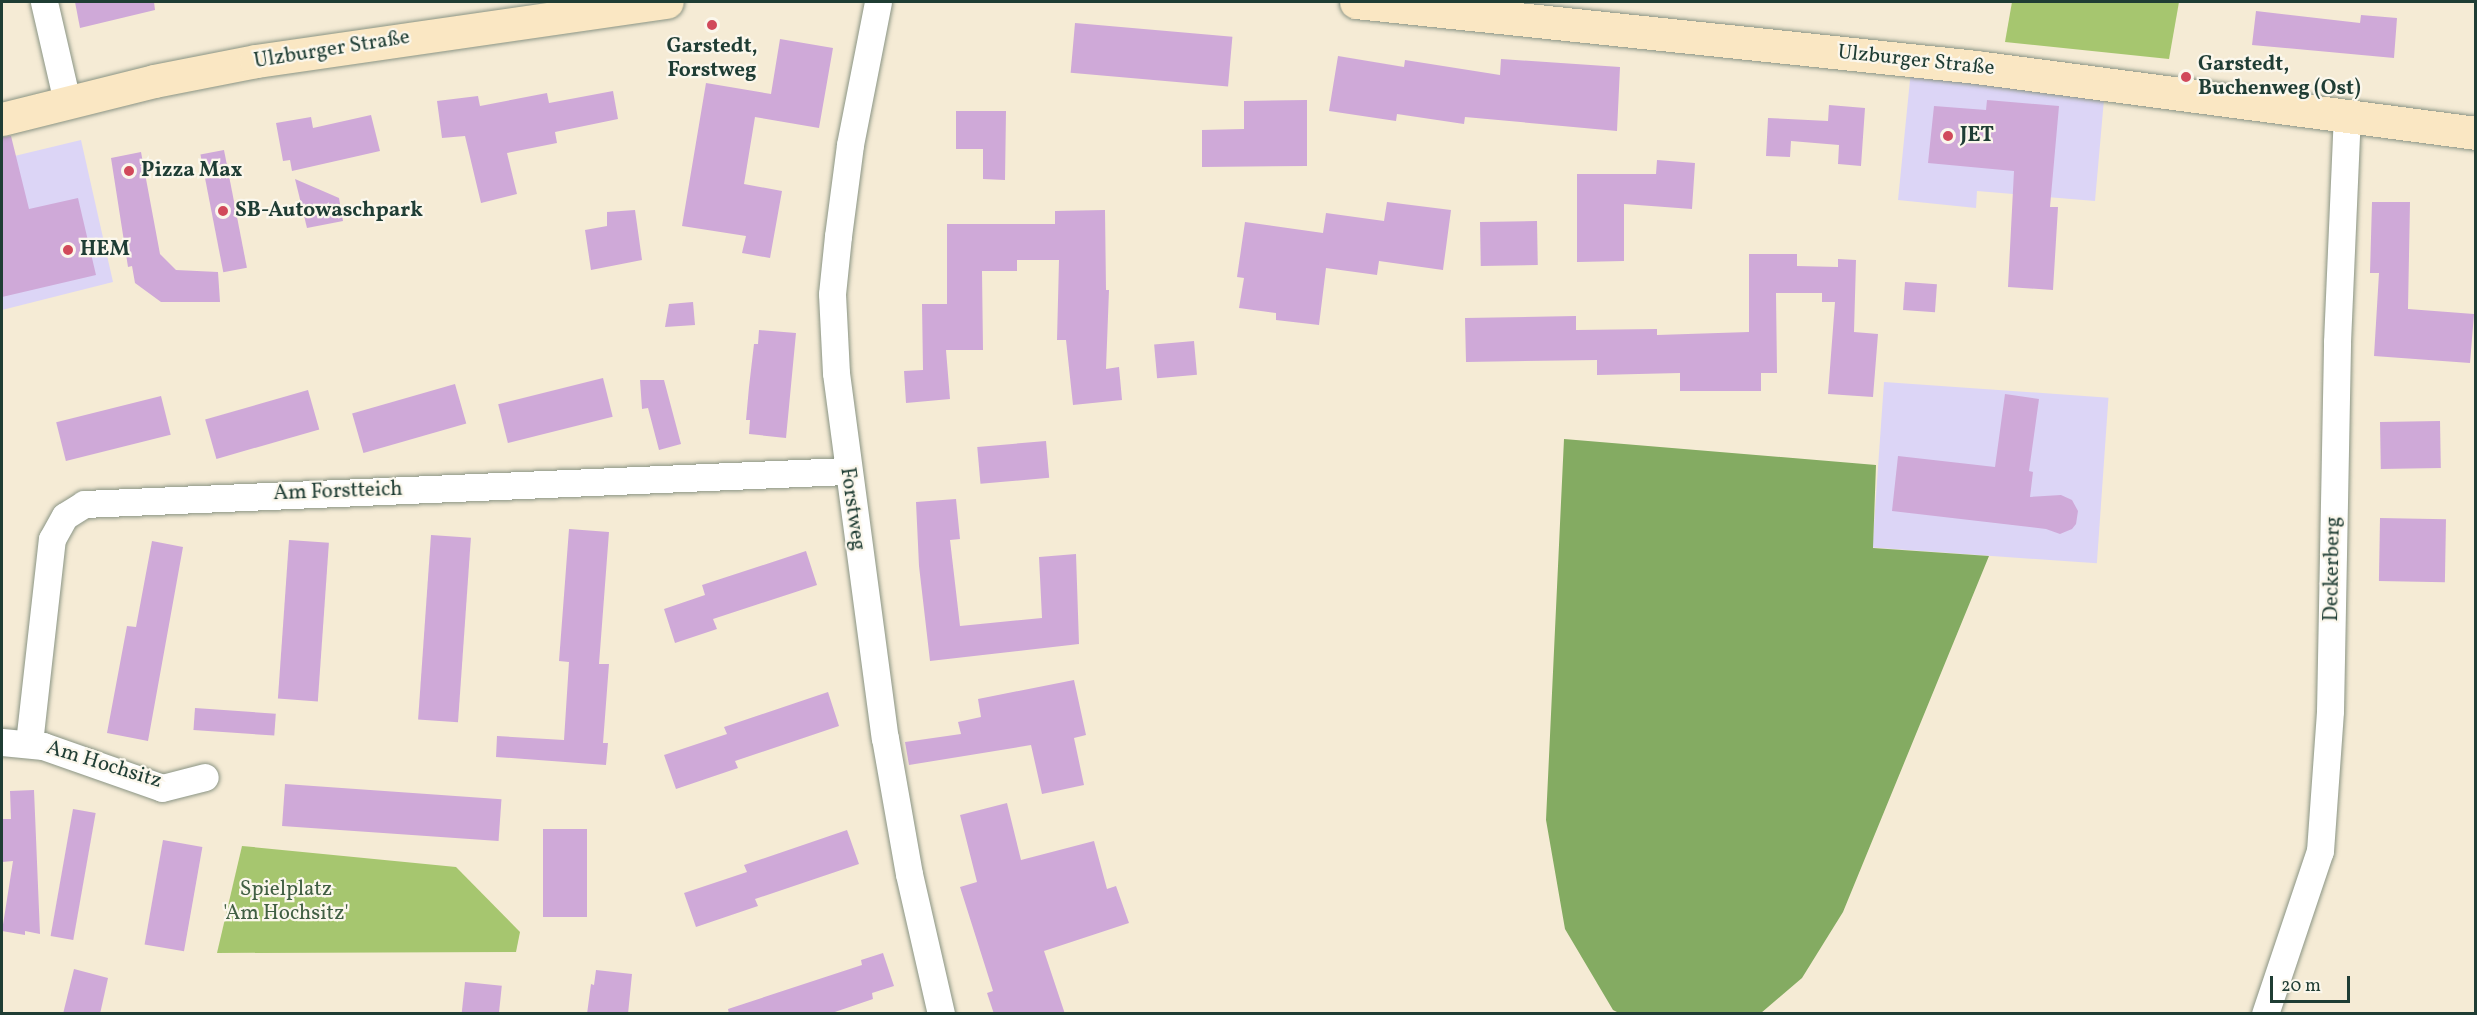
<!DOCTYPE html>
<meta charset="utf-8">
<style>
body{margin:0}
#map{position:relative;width:2477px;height:1015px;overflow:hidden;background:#f5ebd5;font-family:Vollkorn,serif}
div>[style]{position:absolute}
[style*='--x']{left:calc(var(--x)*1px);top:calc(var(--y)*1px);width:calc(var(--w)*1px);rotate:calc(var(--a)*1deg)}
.built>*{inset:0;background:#dcd5f6;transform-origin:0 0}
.green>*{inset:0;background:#a6c66f}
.forest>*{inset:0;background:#84ab62}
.building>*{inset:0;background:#cfa9d8;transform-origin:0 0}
.roads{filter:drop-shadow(0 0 2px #8a9484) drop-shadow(0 0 2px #8a9484)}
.street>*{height:27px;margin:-13.5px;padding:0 13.5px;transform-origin:13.5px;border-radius:13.5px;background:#fff}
.secondary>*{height:33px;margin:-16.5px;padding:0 16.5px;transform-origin:16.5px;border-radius:16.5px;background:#fae7c3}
.dots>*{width:16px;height:16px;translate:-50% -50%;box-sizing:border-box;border:3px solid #fbf7ec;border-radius:50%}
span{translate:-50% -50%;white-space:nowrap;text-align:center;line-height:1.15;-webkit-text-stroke:4.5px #fbf7ec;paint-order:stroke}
.poi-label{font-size:21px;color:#1f3d34;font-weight:700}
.left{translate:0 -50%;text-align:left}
.street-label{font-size:21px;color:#1f3d34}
.park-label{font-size:21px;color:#415f43}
.frame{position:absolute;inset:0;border:3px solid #1f3d34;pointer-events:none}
.scale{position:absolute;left:2270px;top:976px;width:80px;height:27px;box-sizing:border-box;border:3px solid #1f3d34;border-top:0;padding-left:8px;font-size:18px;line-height:21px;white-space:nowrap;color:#1f3d34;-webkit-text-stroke:4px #fbf7ec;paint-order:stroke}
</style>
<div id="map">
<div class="built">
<div style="clip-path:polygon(1911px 70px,2105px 88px,2095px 201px,1977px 191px,1976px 208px,1898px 200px)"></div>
<div style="clip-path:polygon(81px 140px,113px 282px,2px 310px,2px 159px)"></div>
<div style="left:1884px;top:382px;width:225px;height:166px;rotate:4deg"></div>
</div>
<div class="green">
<div style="clip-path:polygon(2012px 2px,2179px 2px,2169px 59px,2005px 42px)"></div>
<div style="clip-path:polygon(242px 846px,456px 867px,520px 932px,516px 952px,217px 953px)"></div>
</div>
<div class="forest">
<div style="clip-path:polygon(1564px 439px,1876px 465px,1873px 548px,1989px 556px,1843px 912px,1802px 978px,1761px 1013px,1619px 1013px,1613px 1010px,1565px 929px,1546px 820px)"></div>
</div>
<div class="building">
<div style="clip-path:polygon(75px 2px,154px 2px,155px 10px,80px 28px)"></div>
<div style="clip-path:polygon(2256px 11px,2360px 23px,2361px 15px,2397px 18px,2394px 58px,2252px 45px)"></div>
<div style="left:1075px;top:23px;width:158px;height:50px;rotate:5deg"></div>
<div style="clip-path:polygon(780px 39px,833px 48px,819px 128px,755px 117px,744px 184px,782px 191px,770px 258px,742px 253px,746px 236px,682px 226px,706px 83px,771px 94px)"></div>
<div style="clip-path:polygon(1338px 56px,1404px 67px,1405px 60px,1500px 75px,1501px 59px,1620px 67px,1617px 131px,1465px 117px,1464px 124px,1397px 114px,1396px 121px,1329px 111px)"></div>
<div style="clip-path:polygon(613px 91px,618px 119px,555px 132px,557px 143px,507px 153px,517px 194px,481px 203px,465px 136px,442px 138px,437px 101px,478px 96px,480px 106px,547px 93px,549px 103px)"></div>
<div style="clip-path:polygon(1307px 100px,1307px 166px,1202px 167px,1202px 130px,1244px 129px,1244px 101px)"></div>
<div style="clip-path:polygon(1987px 100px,2059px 106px,2050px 207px,2058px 207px,2053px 290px,2008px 287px,2014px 171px,1928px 163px,1934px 106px,1986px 110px)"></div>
<div style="clip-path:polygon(1829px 105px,1865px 108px,1861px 166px,1838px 164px,1839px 145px,1791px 141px,1790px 157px,1766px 156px,1768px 118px,1828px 121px)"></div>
<div style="clip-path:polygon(956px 111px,1006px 111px,1005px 180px,983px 179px,983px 149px,956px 149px)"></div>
<div style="clip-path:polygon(371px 115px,380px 151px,292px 171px,290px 160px,283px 161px,276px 123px,311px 117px,313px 128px)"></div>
<div style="clip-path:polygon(11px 136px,29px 209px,78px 198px,96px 275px,2px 297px,2px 137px)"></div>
<div style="left:224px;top:150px;width:120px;height:24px;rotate:79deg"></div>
<div style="clip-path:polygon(141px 152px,160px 254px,176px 270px,218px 272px,220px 302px,161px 302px,135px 283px,132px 266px,128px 267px,111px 158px)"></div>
<div style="clip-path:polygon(1657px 160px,1695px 163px,1692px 209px,1624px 204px,1624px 261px,1577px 262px,1577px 174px,1656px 174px)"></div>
<div style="clip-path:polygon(295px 179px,339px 198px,343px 221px,307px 228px)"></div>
<div style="clip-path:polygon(1387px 202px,1451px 210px,1443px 270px,1379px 261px,1377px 275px,1326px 268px,1319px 325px,1276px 320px,1276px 313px,1239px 308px,1244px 278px,1237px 277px,1245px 222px,1323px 233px,1326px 213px,1384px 221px)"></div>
<div style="clip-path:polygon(2372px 202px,2410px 202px,2408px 309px,2474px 314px,2470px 363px,2374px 356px,2379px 273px,2370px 273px)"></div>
<div style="clip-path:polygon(635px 210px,642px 260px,591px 270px,585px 230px,607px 226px,607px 212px)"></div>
<div style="clip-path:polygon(1105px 210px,1106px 290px,1109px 290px,1106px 369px,1119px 367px,1122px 400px,1073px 405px,1066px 340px,1057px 340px,1059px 260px,1017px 260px,1017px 271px,982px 271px,983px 350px,946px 350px,950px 399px,906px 403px,904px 371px,923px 370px,922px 304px,947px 304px,947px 224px,1055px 224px,1055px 211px)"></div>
<div style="left:1537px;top:221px;width:44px;height:57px;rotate:89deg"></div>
<div style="clip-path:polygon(1749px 254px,1797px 254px,1797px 266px,1838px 267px,1838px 259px,1856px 260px,1854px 332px,1878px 334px,1873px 397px,1828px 394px,1835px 302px,1822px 302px,1822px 293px,1776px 293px,1777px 373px,1761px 373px,1761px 391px,1680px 391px,1680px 373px,1597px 375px,1597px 360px,1466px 362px,1465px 318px,1576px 316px,1576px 330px,1657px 329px,1657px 335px,1749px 332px)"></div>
<div style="left:1905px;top:282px;width:32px;height:28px;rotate:4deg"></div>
<div style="clip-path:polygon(693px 302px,695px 325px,665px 327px,669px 304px)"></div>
<div style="clip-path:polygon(759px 330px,796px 333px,786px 438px,749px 434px,750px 420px,746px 420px,749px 387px,754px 344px,758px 344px)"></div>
<div style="left:1194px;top:341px;width:34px;height:40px;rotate:85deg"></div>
<div style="left:603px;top:378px;width:40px;height:108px;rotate:76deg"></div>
<div style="clip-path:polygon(640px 380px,664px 380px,681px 444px,659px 450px,648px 408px,642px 409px)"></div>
<div style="left:455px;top:384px;width:41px;height:107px;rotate:74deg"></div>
<div style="left:308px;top:390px;width:41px;height:107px;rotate:74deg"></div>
<div style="clip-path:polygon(2005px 394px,2039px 399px,2029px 471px,2033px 472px,2030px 497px,2061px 495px,2072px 500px,2078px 511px,2076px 524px,2072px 529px,2060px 534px,2046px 529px,1892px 511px,1898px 456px,1995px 467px)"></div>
<div style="left:161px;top:396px;width:40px;height:108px;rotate:76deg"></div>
<div style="left:2440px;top:421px;width:47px;height:60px;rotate:89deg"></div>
<div style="left:1046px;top:441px;width:37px;height:69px;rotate:85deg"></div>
<div style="clip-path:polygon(956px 499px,960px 539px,950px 540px,960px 626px,1042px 618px,1039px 557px,1076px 554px,1079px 644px,930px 661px,919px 566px,916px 502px)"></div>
<div style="left:2380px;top:518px;width:66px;height:63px;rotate:1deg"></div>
<div style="clip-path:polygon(569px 529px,609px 532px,599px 664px,609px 664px,603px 743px,608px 743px,606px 765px,496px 757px,497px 736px,564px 740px,569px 662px,559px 661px)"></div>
<div style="left:431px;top:535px;width:40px;height:185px;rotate:4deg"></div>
<div style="left:289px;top:540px;width:40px;height:159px;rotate:4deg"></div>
<div style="clip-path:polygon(152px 541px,183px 547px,148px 741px,107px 733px,127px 626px,136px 627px)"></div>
<div style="clip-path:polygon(806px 551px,817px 585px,713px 619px,717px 629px,675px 643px,664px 609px,705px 595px,702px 585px)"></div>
<div style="clip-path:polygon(1074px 680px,1086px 735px,1074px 738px,1084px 785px,1042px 794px,1031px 745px,909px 765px,905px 742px,961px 734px,958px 722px,981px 717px,978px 699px)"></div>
<div style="clip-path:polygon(828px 692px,839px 726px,735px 761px,738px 768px,676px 789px,664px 755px,727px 734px,724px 727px)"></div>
<div style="left:195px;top:708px;width:81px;height:22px;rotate:4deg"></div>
<div style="left:285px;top:784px;width:217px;height:42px;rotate:4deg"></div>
<div style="clip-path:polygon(34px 790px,40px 934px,25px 931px,25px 935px,2px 931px,13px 861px,2px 862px,2px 819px,11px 819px,10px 791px)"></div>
<div style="clip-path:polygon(1007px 803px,1021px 860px,1094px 841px,1107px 889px,1116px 886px,1129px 923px,1044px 951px,1065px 1014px,994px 1014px,987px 993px,993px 991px,960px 887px,977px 882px,960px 815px)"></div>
<div style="left:73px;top:809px;width:23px;height:129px;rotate:10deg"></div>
<div style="left:543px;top:829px;width:44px;height:88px"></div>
<div style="clip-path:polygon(847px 830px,859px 864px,755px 899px,758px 906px,696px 927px,684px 893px,747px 872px,744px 865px)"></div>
<div style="left:163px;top:840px;width:40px;height:106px;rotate:10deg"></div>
<div style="clip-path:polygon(883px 953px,894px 986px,872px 993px,873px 999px,829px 1014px,729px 1014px,728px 1009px,862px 965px,861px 960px)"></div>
<div style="clip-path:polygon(74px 969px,108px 978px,100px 1014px,63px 1014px)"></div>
<div style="clip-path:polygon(596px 970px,632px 974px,628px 1014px,587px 1014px,591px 984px,594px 985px)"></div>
<div style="left:465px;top:982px;width:37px;height:32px;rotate:6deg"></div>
</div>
<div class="roads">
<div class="street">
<div style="--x:44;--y:2;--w:103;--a:77"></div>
<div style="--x:878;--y:2;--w:146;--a:101.1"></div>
<div style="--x:850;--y:145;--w:92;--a:97.5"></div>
<div style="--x:838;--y:236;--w:58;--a:95.9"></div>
<div style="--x:832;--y:294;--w:79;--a:87.1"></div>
<div style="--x:836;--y:373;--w:368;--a:82.4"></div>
<div style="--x:885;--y:738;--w:138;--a:80"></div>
<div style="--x:909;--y:874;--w:144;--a:77.1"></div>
<div style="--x:2;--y:742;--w:41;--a:5.6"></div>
<div style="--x:43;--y:746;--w:126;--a:19.4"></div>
<div style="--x:162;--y:788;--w:44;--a:-14.3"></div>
<div style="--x:29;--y:743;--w:205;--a:-83.6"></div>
<div style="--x:52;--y:539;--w:26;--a:-61"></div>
<div style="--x:65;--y:516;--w:22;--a:-32"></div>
<div style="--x:84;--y:504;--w:764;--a:-2.48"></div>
<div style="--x:2265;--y:1014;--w:172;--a:-71.4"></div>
<div style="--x:2320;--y:851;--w:140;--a:-85.9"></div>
<div style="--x:2330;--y:711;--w:369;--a:-88.9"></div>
<div style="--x:2337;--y:342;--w:226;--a:-87.5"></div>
</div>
<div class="secondary">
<div style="--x:1356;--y:2;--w:623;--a:5.98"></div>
<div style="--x:1976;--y:67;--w:504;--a:7.52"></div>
<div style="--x:2;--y:119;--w:157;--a:-14"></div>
<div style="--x:154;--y:81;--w:104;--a:-11.1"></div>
<div style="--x:256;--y:61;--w:415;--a:-8.2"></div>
</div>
</div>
<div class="dots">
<div style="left:712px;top:25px;background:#d1495b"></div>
<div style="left:2186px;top:77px;background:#d1495b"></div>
<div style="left:1948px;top:136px;background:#d1495b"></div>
<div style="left:129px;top:171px;background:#d1495b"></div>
<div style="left:223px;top:211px;background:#d1495b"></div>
<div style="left:68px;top:250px;background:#d1495b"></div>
</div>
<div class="poi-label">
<span style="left:712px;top:59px">Garstedt,<br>Forstweg</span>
<span class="left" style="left:2198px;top:77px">Garstedt,<br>Buchenweg (Ost)</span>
<span class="left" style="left:1960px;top:136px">JET</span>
<span class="left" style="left:141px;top:171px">Pizza Max</span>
<span class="left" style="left:235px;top:211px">SB-Autowaschpark</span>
<span class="left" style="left:80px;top:250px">HEM</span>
</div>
<div class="street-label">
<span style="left:332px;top:50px;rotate:-9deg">Ulzburger Straße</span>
<span style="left:1916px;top:61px;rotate:6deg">Ulzburger Straße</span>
<span style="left:338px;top:492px;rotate:-2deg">Am Forstteich</span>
<span style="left:852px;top:509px;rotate:82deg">Forstweg</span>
<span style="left:2333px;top:569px;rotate:-89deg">Deckerberg</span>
<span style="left:104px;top:765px;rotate:17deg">Am Hochsitz</span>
</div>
<div class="park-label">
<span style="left:286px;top:902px">Spielplatz<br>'Am Hochsitz'</span>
</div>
<div class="frame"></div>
<div class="scale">20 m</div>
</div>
